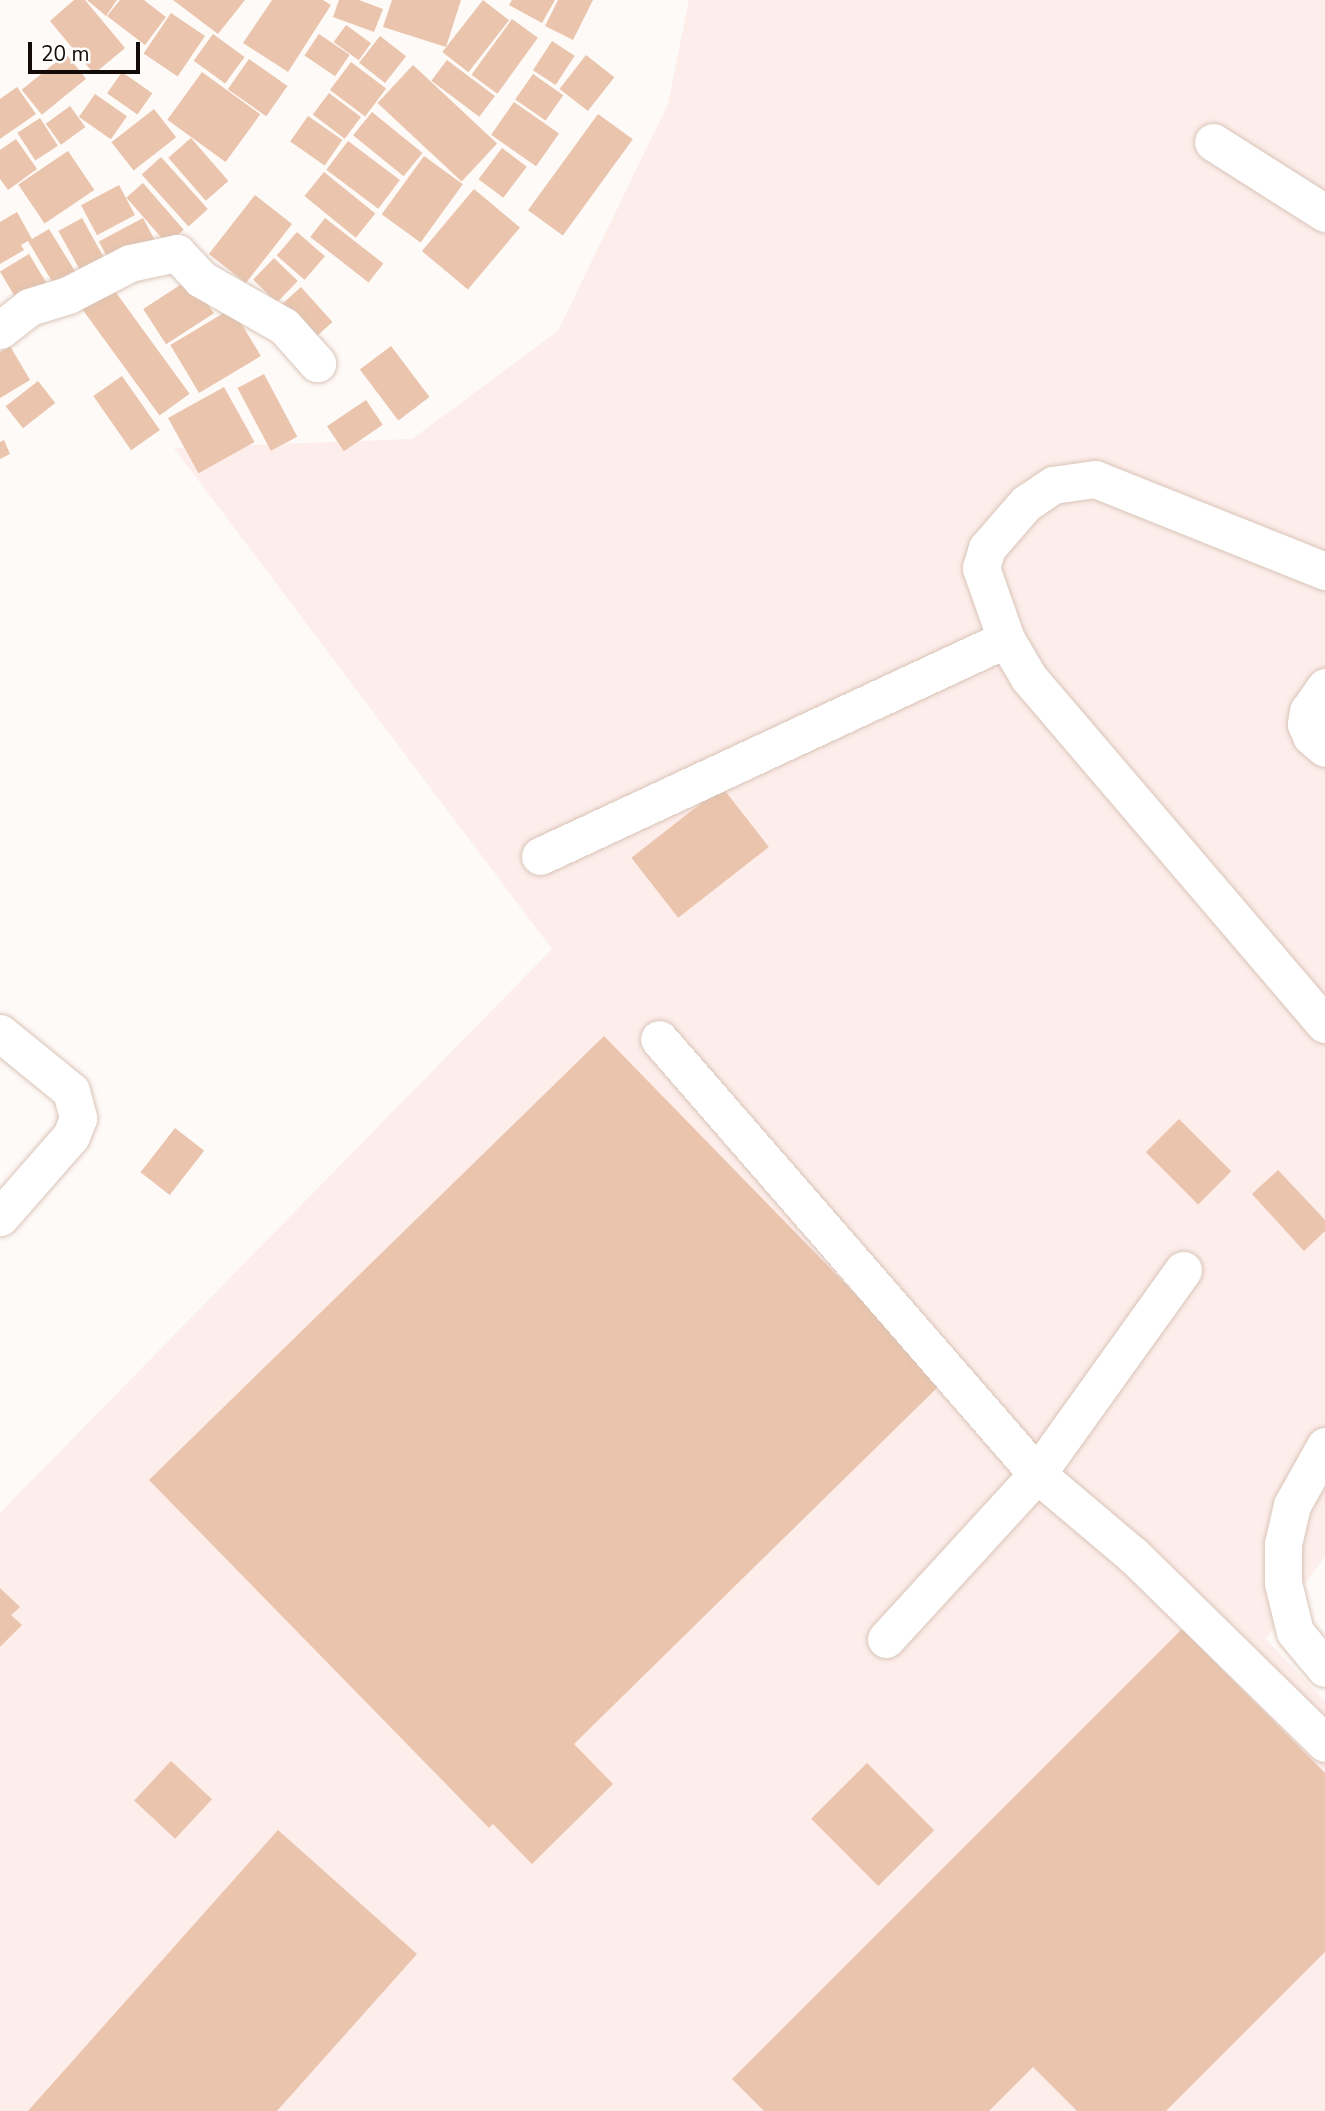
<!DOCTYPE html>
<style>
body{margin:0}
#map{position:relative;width:1325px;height:2111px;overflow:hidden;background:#fefaf7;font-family:"Nunito Sans",sans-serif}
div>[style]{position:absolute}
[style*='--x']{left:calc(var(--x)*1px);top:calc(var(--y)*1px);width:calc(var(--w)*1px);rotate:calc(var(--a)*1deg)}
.industrial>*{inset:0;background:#fdedeb}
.building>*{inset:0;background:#eac4ac;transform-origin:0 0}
.roads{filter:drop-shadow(0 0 2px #d9c4b7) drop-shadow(0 0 2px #d9c4b7)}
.minor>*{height:37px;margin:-18.5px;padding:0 18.5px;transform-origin:18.5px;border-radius:18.5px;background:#fff}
span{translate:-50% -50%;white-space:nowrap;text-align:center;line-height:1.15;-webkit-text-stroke:7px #fff;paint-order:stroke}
.scale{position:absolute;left:28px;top:42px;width:112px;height:32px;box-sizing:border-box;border:4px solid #120b07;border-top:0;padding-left:9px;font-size:21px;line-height:24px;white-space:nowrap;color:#120b07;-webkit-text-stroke:5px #fff;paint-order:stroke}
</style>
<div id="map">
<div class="industrial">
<div style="clip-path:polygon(689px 0,1325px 0,1325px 1556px,1266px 1639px,1325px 1701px,1325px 2111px,0 2111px,0 1513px,552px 949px,174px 448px,412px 439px,558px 331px,668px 104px)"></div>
</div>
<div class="building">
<div style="clip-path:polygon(74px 0,85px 0,125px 48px,94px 74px,50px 21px)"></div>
<div style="clip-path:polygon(87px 0,117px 0,106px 16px)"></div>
<div style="clip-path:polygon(120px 0,144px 0,166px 17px,145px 45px,107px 16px)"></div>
<div style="clip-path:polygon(173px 0,245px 0,218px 34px)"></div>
<div style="clip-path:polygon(272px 0,323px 0,331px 5px,288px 72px,243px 43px)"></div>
<div style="clip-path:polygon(339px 0,359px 0,383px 9px,374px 32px,333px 17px)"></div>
<div style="clip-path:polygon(392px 0,461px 0,446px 47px,383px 27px)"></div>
<div style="left:483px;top:0;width:33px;height:66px;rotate:38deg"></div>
<div style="clip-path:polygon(512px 0,555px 0,542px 23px,509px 5px)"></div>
<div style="clip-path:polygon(558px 0,593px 0,573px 40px,545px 26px)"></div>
<div style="left:171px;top:13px;width:41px;height:49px;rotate:34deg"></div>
<div style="left:512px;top:19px;width:32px;height:69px;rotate:36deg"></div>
<div style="left:346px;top:25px;width:31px;height:21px;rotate:36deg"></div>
<div style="left:213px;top:34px;width:39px;height:33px;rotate:36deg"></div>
<div style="left:319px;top:34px;width:37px;height:26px;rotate:34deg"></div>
<div style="left:380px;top:36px;width:33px;height:34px;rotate:38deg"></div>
<div style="left:552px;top:41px;width:27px;height:35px;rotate:33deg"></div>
<div style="left:66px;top:54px;width:32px;height:57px;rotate:51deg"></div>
<div style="left:586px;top:55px;width:36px;height:43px;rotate:38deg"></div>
<div style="left:249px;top:59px;width:47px;height:37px;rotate:35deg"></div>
<div style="left:447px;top:60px;width:60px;height:26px;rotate:37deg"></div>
<div style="left:351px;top:62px;width:44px;height:35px;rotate:37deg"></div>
<div style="left:413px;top:65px;width:115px;height:52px;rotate:43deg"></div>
<div style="left:122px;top:72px;width:37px;height:26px;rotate:35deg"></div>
<div style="left:202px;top:72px;width:72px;height:59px;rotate:36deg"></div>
<div style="left:533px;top:74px;width:37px;height:31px;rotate:35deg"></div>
<div style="clip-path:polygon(17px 87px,36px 114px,0 139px,0 99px)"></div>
<div style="left:329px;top:93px;width:40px;height:27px;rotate:37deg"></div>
<div style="left:95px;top:94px;width:39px;height:28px;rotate:35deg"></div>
<div style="left:514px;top:102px;width:55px;height:40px;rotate:35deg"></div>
<div style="left:70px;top:106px;width:26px;height:30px;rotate:54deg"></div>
<div style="left:154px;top:109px;width:36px;height:54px;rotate:52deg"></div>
<div style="left:372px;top:112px;width:65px;height:30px;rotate:39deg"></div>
<div style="left:598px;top:114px;width:43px;height:119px;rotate:36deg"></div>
<div style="left:308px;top:116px;width:42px;height:31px;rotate:35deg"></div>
<div style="left:40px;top:118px;width:33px;height:27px;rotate:57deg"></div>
<div style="left:191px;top:138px;width:57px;height:30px;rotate:49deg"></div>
<div style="clip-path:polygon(16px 139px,37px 169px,8px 190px,0 179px,0 150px)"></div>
<div style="left:348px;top:141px;width:65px;height:36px;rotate:37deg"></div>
<div style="left:502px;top:148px;width:31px;height:39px;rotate:37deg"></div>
<div style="left:68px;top:151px;width:47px;height:60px;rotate:56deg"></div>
<div style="left:424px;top:156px;width:48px;height:72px;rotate:36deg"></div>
<div style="left:161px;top:157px;width:70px;height:26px;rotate:48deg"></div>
<div style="left:324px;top:172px;width:66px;height:31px;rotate:39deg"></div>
<div style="left:143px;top:183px;width:62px;height:22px;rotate:49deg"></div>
<div style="left:119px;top:185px;width:34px;height:43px;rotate:62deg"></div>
<div style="left:474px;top:189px;width:60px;height:81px;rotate:40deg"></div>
<div style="left:255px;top:195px;width:47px;height:75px;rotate:38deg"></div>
<div style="clip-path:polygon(17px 212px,32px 239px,49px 229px,78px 276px,57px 290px,28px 241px,21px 245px,24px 250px,0 264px,0 222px)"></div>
<div style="left:82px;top:218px;width:58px;height:27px;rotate:61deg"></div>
<div style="left:143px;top:218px;width:32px;height:50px;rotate:62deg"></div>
<div style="left:325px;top:218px;width:74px;height:24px;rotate:38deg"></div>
<div style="left:297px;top:232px;width:37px;height:31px;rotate:41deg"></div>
<div style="left:29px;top:254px;width:35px;height:34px;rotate:59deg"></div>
<div style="left:274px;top:258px;width:33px;height:30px;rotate:44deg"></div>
<div style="left:191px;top:278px;width:42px;height:57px;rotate:57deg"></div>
<div style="left:109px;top:283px;width:137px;height:37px;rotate:54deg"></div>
<div style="left:301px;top:287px;width:47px;height:34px;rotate:48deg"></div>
<div style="left:232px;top:308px;width:56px;height:72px;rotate:59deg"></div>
<div style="clip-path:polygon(10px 346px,30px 380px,0 398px,0 352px)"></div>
<div style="left:391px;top:346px;width:64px;height:39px;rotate:53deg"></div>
<div style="left:264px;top:374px;width:71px;height:30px;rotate:62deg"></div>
<div style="left:122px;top:376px;width:66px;height:35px;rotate:55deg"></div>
<div style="left:38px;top:381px;width:28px;height:41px;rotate:52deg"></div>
<div style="left:224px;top:387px;width:63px;height:64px;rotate:61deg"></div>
<div style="left:366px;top:400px;width:30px;height:47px;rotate:56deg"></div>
<div style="clip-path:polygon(4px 440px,10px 454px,0 459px,0 442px)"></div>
<div style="left:722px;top:787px;width:76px;height:115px;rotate:52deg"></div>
<div style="clip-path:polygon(604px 1036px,942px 1383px,574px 1744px,613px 1784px,532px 1864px,493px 1824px,489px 1828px,149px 1480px)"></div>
<div style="left:1179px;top:1119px;width:74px;height:47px;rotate:45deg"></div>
<div style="left:175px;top:1128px;width:37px;height:56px;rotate:38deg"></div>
<div style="clip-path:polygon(1278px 1170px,1325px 1220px,1325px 1231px,1304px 1251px,1252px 1194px)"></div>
<div style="clip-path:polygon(0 1588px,20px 1607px,11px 1615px,22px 1625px,0 1647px)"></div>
<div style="clip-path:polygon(1182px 1629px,1325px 1773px,1325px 1952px,1166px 2111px,1077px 2111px,1033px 2067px,989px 2111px,764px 2111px,732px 2079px)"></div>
<div style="left:171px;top:1761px;width:56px;height:54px;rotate:43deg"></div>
<div style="left:867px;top:1763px;width:95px;height:79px;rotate:45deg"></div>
<div style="clip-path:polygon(278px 1830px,417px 1954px,277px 2111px,28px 2111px)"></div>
</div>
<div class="roads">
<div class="minor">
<div style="--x:1213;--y:142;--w:133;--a:32.4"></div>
<div style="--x:0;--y:330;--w:37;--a:-38"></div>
<div style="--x:29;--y:307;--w:41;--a:-17.1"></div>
<div style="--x:68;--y:295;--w:70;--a:-27.3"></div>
<div style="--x:130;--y:263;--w:48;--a:-12"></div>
<div style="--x:177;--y:253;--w:35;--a:47"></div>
<div style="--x:201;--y:279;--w:95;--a:29.5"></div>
<div style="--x:284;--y:326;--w:50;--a:48.3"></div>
<div style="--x:1325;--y:571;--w:248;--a:-158.2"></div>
<div style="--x:1095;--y:479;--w:42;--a:171.9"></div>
<div style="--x:1053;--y:485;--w:32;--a:146"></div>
<div style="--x:1026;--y:503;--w:60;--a:130.9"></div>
<div style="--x:987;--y:548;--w:21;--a:107"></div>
<div style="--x:981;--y:568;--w:75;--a:70.6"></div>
<div style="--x:1006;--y:639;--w:45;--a:59.5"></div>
<div style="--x:1029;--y:678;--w:455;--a:49.5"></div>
<div style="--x:1325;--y:687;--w:29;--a:125"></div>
<div style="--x:1308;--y:711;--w:13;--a:99"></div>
<div style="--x:1306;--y:724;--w:13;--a:67"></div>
<div style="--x:1311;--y:736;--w:18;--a:41"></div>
<div style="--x:540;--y:856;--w:514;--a:-24.97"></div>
<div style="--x:0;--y:1033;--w:92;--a:39.2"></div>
<div style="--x:71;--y:1091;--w:28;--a:75"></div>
<div style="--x:78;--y:1118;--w:19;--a:111"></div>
<div style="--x:71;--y:1136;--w:108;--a:131.2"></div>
<div style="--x:659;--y:1039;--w:576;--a:49.01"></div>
<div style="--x:1037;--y:1474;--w:126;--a:40.2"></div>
<div style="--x:1133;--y:1555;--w:269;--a:44.4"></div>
<div style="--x:1325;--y:1446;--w:68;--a:119.2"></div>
<div style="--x:1292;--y:1505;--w:39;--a:103"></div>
<div style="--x:1283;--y:1543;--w:40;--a:90"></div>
<div style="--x:1283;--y:1583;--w:50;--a:76.2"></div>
<div style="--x:1295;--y:1632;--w:47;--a:50.2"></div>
<div style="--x:886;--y:1639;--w:224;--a:-47.5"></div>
<div style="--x:1037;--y:1474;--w:251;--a:-54.4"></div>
</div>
</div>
<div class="scale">20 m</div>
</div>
